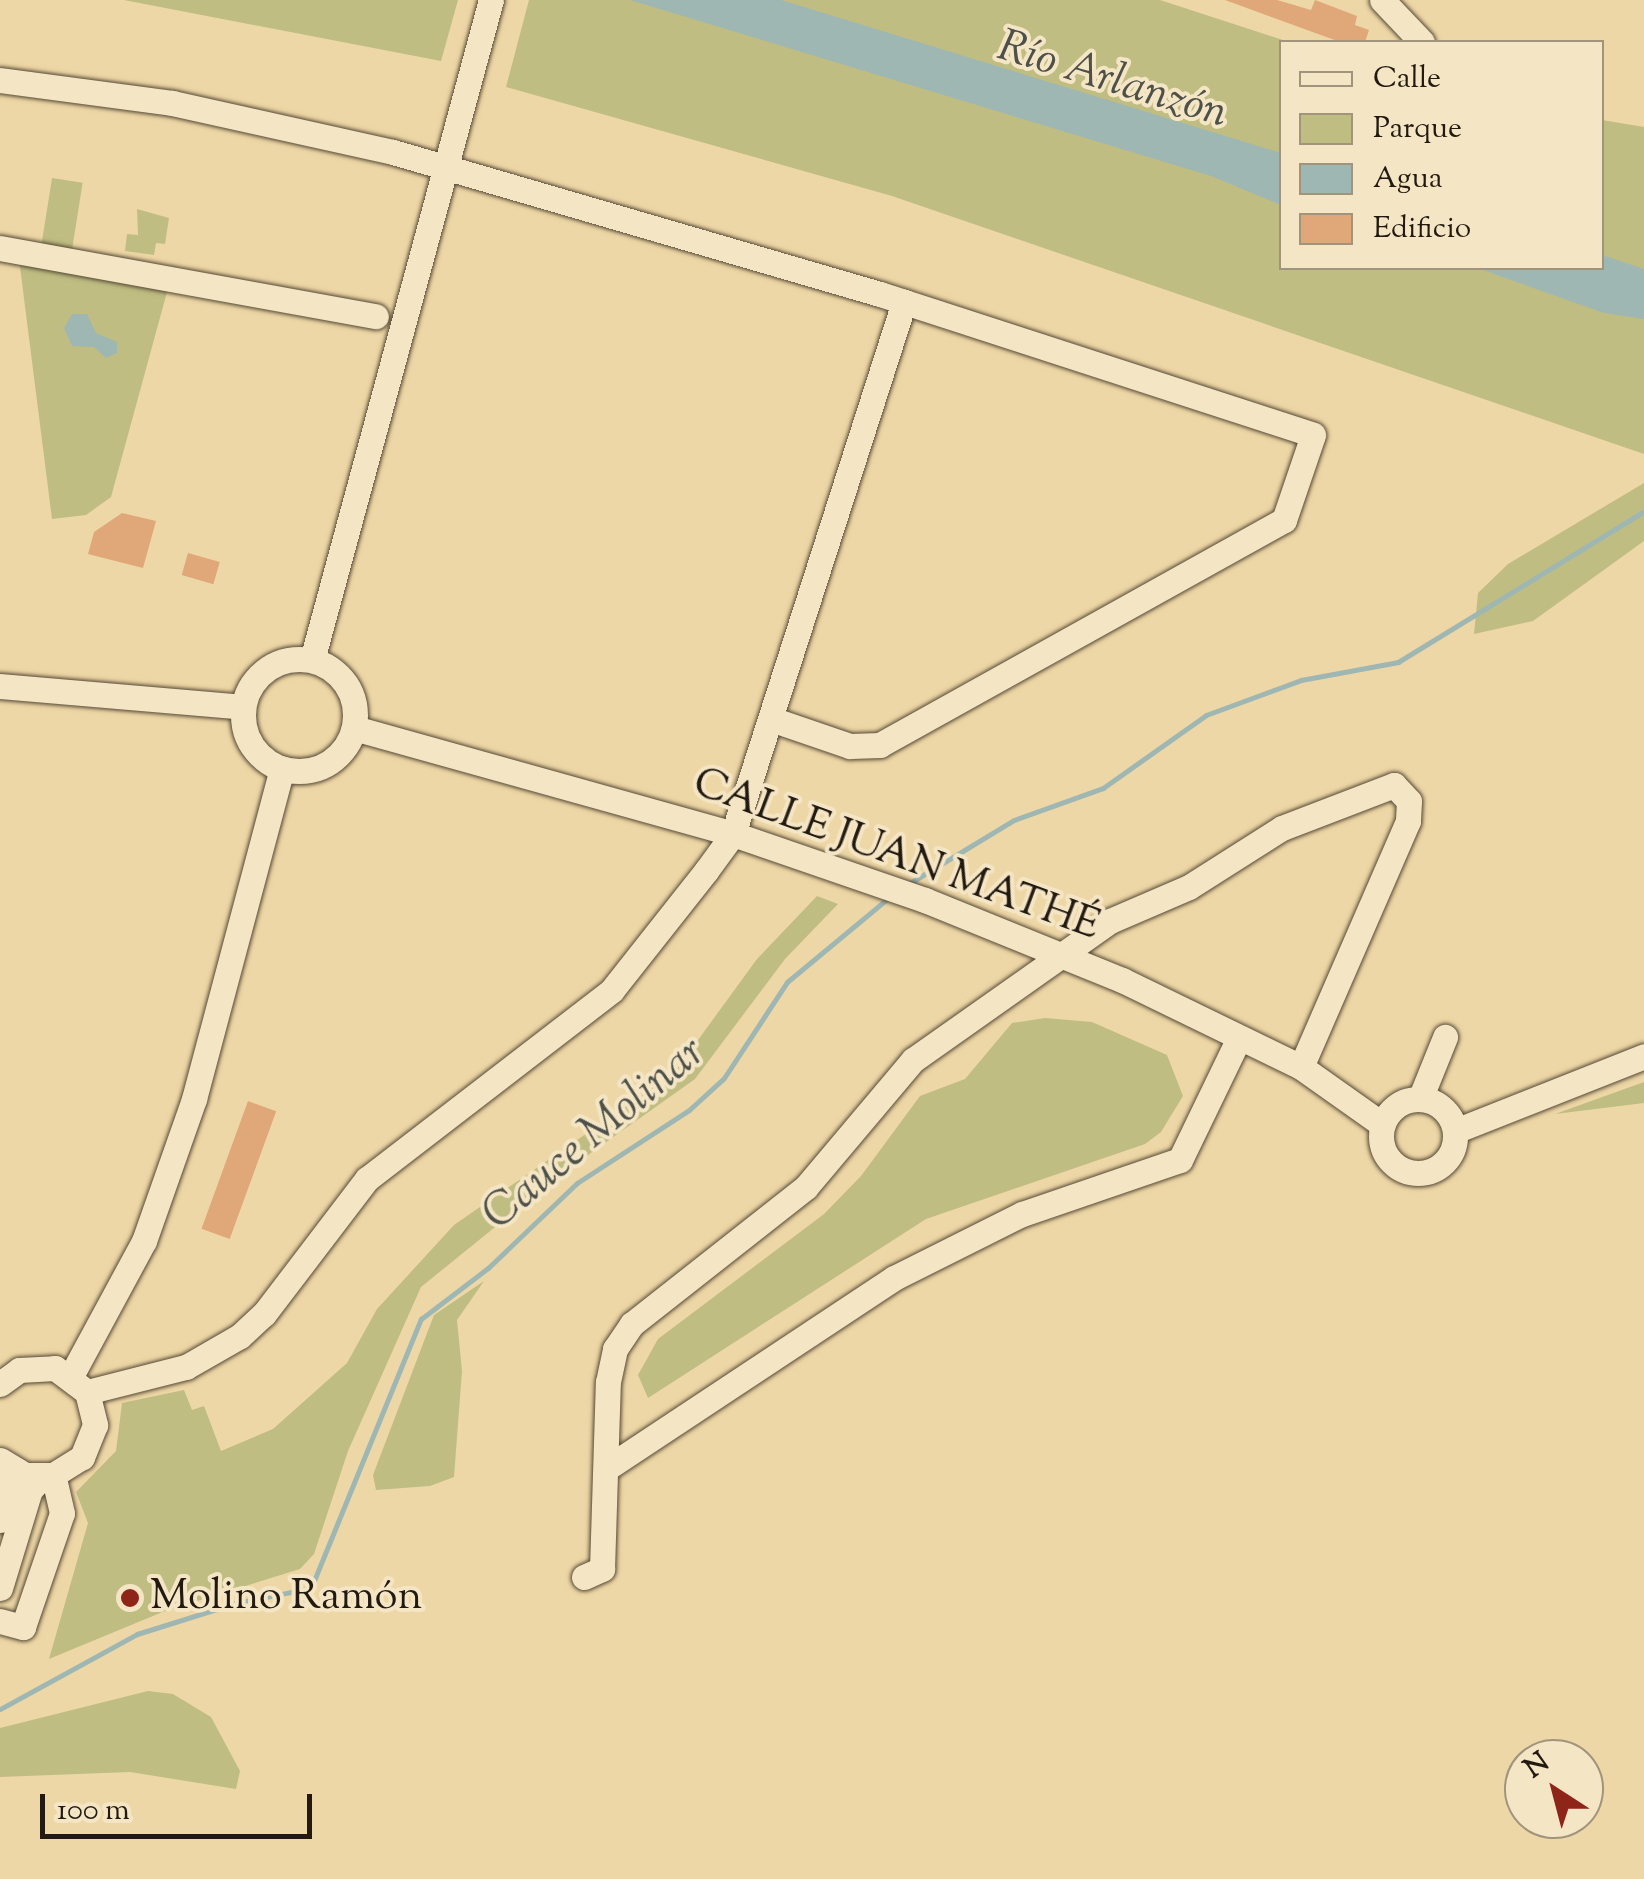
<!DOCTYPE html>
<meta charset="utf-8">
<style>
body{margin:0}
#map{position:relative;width:1644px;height:1879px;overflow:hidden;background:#eed7a6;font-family:"Sorts Mill Goudy",serif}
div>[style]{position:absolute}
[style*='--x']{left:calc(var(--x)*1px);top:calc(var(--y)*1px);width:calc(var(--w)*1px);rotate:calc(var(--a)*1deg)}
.green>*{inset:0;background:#bfbd82;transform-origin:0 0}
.water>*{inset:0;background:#9eb7b3}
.stream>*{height:5px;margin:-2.5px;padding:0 2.5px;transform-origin:2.5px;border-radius:2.5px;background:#9eb7b3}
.building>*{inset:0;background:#e0a779;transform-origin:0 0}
.roads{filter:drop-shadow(0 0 2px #554936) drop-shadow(0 0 2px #554936)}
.minor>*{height:25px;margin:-12.5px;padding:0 12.5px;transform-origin:12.5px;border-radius:12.5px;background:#f4e5c5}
.minor>.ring{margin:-12.5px;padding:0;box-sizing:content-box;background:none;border:25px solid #f4e5c5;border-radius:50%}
.dots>*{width:28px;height:28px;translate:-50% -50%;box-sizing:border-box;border:5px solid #f4e5c5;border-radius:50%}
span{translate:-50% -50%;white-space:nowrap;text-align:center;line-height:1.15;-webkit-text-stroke:8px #f4e5c5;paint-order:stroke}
.street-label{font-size:42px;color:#221a10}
.poi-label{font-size:42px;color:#221a10}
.left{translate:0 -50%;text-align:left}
.water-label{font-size:45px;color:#4d5149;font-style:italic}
.legend{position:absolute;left:1279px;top:40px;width:325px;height:230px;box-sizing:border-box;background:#f4e5c5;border:2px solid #a0947d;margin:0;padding:12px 18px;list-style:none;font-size:30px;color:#221a10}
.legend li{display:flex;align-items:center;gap:20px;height:50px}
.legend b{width:50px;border:2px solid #a0947d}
.north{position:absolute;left:1504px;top:1739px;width:100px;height:100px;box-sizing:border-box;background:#f4e5c5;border:2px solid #a0947d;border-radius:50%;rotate:324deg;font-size:28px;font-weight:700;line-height:40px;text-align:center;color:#221a10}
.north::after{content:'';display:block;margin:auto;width:35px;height:45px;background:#8f2418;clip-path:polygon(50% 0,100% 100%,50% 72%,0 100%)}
.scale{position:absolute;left:40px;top:1794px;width:272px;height:45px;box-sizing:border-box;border:5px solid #221a10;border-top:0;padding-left:12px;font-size:30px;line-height:35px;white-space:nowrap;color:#221a10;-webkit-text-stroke:8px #f4e5c5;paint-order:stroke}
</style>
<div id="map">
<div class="green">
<div style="clip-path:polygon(124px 0,458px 0,441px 61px)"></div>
<div style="clip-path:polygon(529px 0,1160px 0,1289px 42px,1282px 42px,1282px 268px,1602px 268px,1602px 120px,1644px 127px,1644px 454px,892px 196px,506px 87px)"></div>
<div style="left:52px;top:178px;width:31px;height:68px;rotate:9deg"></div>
<div style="clip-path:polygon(137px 209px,169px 218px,165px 244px,156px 243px,154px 255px,125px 251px,127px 234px,138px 235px)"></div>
<div style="clip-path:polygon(19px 259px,170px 281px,111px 497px,86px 515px,52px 519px)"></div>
<div style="clip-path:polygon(1644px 483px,1644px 541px,1533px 621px,1474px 634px,1478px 593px,1508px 564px)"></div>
<div style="clip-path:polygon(817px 896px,838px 904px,785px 959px,695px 1079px,557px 1177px,421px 1287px,348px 1451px,314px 1554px,300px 1569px,165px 1611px,49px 1659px,88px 1523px,76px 1492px,116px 1451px,122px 1403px,184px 1390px,192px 1410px,204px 1406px,221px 1451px,273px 1429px,347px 1363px,377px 1309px,454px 1225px,674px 1073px,757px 959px)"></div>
<div style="clip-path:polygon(1045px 1018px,1092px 1022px,1167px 1055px,1183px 1096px,1161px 1132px,1145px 1144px,926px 1219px,648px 1398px,638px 1375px,658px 1339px,824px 1214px,861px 1176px,920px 1096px,965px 1079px,1012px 1023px)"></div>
<div style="clip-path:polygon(1644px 1082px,1644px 1103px,1555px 1114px)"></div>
<div style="clip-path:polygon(484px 1281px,457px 1320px,462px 1371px,454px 1477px,430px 1486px,376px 1490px,373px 1475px,434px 1315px)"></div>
<div style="clip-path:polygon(148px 1691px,173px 1694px,211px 1717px,240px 1771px,236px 1789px,130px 1772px,0 1777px,0 1728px)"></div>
</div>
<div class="water">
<div style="clip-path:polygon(630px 0,781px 0,1281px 153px,1281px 205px,1211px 176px)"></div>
<div style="clip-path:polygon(1602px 255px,1644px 269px,1644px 319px,1604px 313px,1477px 268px,1602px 268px)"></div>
<div style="clip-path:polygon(72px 314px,87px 314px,96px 333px,117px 342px,117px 353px,106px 358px,94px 347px,72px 346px,64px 328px)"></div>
</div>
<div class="stream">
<div style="--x:905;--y:886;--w:127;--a:-31.2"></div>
<div style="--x:1014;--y:820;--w:95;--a:-19.8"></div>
<div style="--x:1103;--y:788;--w:126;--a:-35.3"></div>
<div style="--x:1206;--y:715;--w:101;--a:-20.2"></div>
<div style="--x:1301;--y:680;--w:99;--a:-10.5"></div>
<div style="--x:1398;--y:662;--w:289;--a:-31.5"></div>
<div style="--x:0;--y:1709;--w:156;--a:-28.7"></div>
<div style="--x:137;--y:1634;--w:104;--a:-17.4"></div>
<div style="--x:236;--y:1603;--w:76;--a:-11.3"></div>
<div style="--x:311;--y:1588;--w:291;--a:-67.8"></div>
<div style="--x:421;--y:1319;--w:84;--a:-37.3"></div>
<div style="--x:488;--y:1268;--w:123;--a:-43.7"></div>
<div style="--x:577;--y:1183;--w:134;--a:-33.1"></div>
<div style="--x:689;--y:1110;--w:47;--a:-42.4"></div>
<div style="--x:724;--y:1078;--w:115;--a:-56.7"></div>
<div style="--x:787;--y:982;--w:131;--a:-39.7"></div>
</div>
<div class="building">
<div style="clip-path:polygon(1225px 0,1277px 0,1311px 10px,1315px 0,1357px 16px,1355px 25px,1369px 30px,1365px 42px,1340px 42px)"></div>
<div style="clip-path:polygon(122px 513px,156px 521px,143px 568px,88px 554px,94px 532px)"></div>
<div style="left:188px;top:553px;width:33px;height:23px;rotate:16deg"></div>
<div style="left:248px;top:1101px;width:30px;height:136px;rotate:20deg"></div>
</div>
<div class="roads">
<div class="minor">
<div style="--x:1382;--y:0;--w:58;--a:46.4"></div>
<div style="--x:0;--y:80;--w:174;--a:7.6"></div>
<div style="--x:172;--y:103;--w:226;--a:12.5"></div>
<div style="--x:393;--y:152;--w:507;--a:16.26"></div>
<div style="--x:880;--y:294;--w:455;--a:18"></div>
<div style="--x:1313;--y:435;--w:90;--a:108.8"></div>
<div style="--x:1284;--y:520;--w:462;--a:150.9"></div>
<div style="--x:880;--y:745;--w:30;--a:178"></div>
<div style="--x:850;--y:746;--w:83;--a:-161.1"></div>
<div style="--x:0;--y:248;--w:382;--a:10.3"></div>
<div class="ring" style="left:243px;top:659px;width:87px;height:87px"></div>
<div style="--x:312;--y:660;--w:684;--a:-74.83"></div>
<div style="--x:0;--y:686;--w:244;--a:4.9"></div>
<div style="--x:354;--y:728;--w:394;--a:15.6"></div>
<div style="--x:733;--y:834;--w:203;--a:19"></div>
<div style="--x:925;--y:900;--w:213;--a:22.1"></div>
<div style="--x:1122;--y:980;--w:199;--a:25.9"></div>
<div style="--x:1301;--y:1067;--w:100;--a:35.3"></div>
<div style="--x:1420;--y:1099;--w:67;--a:-68"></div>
<div class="ring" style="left:1381px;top:1099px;width:49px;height:49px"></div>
<div style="--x:1455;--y:1131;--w:203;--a:-21.6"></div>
<div style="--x:71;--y:1376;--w:153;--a:-61.6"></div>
<div style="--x:144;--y:1241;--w:151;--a:-70.6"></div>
<div style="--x:194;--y:1099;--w:342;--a:-75.1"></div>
<div style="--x:0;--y:1384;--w:24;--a:-36"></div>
<div style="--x:19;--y:1370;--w:36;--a:-3"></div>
<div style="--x:55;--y:1368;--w:40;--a:37"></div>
<div style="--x:87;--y:1392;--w:34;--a:76"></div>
<div style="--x:95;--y:1425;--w:35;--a:112"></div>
<div style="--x:82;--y:1457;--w:34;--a:148"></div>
<div style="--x:53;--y:1475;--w:28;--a:180"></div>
<div style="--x:25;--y:1475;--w:29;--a:-149"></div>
<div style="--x:87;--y:1392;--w:102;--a:-14.2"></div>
<div style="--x:186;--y:1367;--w:62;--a:-29.9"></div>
<div style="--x:240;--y:1336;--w:33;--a:-43"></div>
<div style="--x:264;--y:1314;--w:170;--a:-52.7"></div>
<div style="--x:367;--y:1179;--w:309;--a:-37.6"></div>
<div style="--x:612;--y:990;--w:152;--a:-51.7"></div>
<div style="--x:706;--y:871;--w:46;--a:-53.9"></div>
<div style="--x:733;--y:834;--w:559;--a:-72.18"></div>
<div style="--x:607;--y:1468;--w:344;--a:-33.5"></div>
<div style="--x:894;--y:1278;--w:143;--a:-26.6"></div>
<div style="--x:1022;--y:1214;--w:167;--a:-18.9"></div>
<div style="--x:1180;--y:1160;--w:136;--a:-64.2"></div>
<div style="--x:0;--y:1520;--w:53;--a:-80.2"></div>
<div style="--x:584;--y:1577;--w:20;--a:-24"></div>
<div style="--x:602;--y:1569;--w:187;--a:-88.2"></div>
<div style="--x:608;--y:1382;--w:34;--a:-78"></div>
<div style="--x:615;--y:1349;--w:30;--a:-56"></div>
<div style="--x:632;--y:1324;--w:221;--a:-38.2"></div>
<div style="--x:806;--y:1187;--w:166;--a:-49.9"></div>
<div style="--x:913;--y:1060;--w:241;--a:-35.2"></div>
<div style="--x:1110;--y:921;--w:86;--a:-23.3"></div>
<div style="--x:1189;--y:887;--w:110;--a:-32.4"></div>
<div style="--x:1282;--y:828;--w:120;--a:-21"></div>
<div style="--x:1394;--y:785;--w:22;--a:47"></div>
<div style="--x:1409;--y:801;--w:20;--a:93"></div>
<div style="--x:1408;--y:821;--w:268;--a:113.5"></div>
<div style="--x:0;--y:1588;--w:102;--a:-73"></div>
<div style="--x:30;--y:1490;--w:18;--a:-47"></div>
<div style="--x:0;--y:1621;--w:24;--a:15"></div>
<div style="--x:23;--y:1627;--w:120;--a:-71.1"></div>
<div style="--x:62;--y:1513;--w:39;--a:-103"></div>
</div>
</div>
<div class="dots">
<div style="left:130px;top:1598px;background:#8f2418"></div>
</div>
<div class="street-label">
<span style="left:896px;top:856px;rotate:20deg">CALLE JUAN MATHÉ</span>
</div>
<div class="poi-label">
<span class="left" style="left:150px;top:1598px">Molino Ramón</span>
</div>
<div class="water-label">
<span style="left:1112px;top:82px;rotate:17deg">Río Arlanzón</span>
<span style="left:595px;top:1135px;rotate:-40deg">Cauce Molinar</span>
</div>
<ul class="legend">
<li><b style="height:12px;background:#f4e5c5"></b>Calle</li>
<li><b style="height:28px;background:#bfbd82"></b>Parque</li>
<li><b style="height:28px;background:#9eb7b3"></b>Agua</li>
<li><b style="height:28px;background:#e0a779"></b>Edificio</li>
</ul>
<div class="north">N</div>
<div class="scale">100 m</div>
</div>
